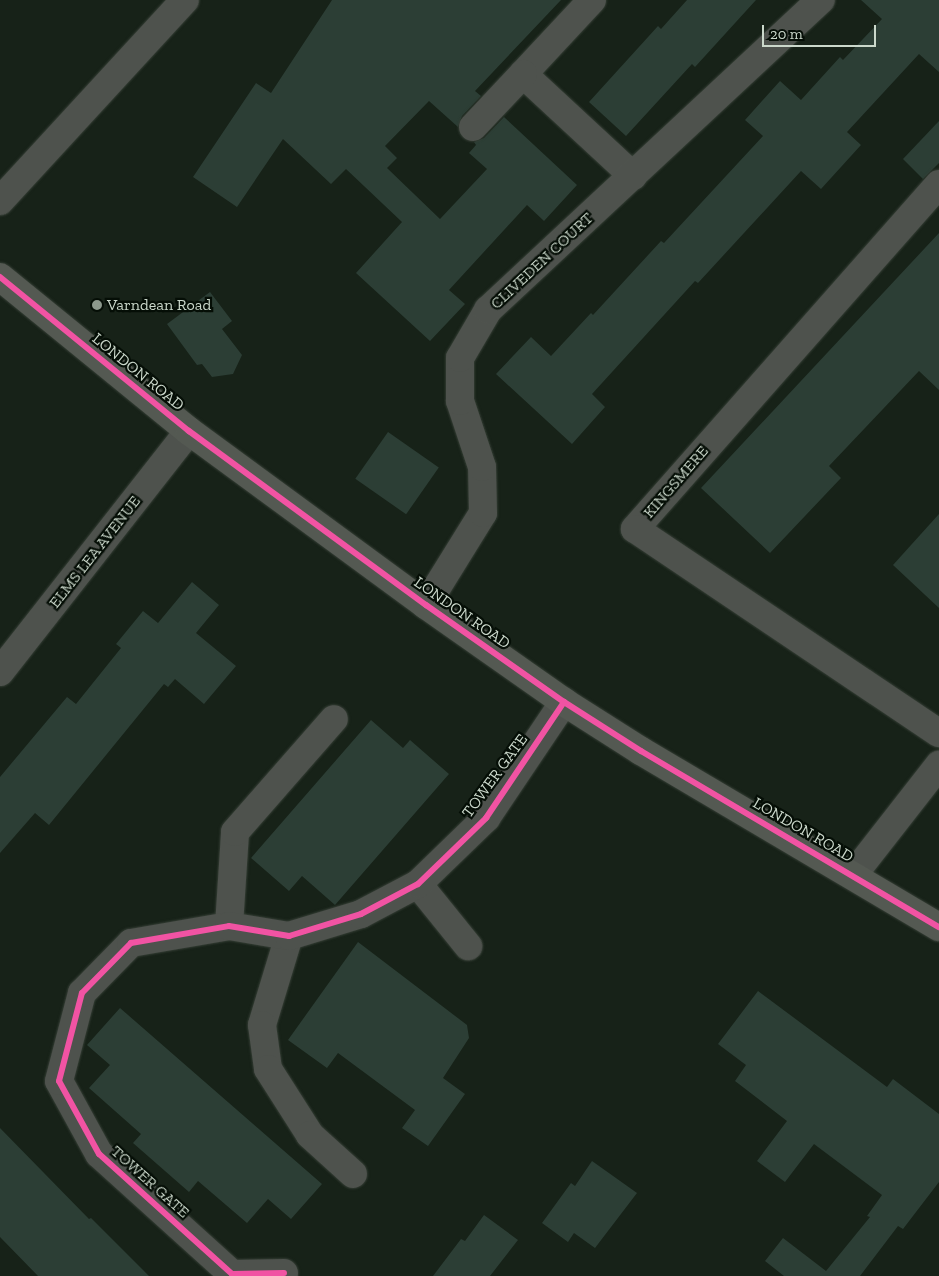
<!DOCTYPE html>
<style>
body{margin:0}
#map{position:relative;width:939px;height:1276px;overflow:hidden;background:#172218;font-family:"Zilla Slab",serif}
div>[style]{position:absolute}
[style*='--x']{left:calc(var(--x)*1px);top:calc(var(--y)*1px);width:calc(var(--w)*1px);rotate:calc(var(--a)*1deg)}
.building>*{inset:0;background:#2c3e35;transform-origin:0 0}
.roads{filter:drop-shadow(0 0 1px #353e35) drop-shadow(0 0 1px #353e35)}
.minor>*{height:28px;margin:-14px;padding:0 14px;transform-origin:14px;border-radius:14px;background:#4e524d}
.trunk>*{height:28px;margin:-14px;padding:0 14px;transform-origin:14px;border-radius:14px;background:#545952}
.cycleway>*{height:6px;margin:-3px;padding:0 3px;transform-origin:3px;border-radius:3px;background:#f153a3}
.dots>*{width:14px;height:14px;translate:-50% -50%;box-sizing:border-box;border:2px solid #050e06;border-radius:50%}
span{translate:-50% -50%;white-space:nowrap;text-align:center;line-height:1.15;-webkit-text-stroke:4.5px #050e06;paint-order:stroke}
.street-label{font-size:16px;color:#cbd8cb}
.poi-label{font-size:16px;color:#cbd8cb}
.left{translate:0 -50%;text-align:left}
.scale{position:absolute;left:762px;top:25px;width:114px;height:22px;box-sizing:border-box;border:2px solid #cbd8cb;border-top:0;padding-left:6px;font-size:15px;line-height:18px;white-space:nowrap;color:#cbd8cb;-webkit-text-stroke:4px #050e06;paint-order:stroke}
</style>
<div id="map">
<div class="building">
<div style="clip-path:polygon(332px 0,561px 0,475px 91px,481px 96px,462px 116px,458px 127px,429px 101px,385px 146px,397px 158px,387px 168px,440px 219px,487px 169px,469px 153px,476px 145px,474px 142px,484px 138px,504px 117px,577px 185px,544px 221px,527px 205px,449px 290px,465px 304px,430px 341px,356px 273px,402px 222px,346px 169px,331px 184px,283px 139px,237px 207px,193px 177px,256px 83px,271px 93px)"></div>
<div style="clip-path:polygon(687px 0,756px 0,695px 67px,692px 64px,626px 136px,589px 102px,658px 26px,661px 29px)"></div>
<div style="clip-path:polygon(861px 0,939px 0,939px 72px,919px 54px,847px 132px,861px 145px,821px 189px,801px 171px,698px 283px,695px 281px,592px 394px,605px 407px,572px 444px,496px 374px,531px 337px,551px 356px,591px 313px,593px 315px,661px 241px,664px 243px,763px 136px,745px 120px,780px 81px,801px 100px,840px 57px,843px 60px,882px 19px)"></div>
<div style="clip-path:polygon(939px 121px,939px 163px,923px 179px,903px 159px)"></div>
<div style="clip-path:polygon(939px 233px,939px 390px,919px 371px,829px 466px,841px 478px,770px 553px,701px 488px)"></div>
<div style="clip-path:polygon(210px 292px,232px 321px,222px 329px,242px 355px,233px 374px,212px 377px,202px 364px,197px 365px,167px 324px)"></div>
<div style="left:388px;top:432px;width:62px;height:57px;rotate:35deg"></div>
<div style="clip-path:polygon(939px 514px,939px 608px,893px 565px)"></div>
<div style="clip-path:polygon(192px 582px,219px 605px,196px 633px,236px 666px,204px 704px,175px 679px,168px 687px,164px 684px,49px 825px,35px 813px,0 853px,0 777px,67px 697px,76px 704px,121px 648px,116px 644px,143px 611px,158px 623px)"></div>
<div style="clip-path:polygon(371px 720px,403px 748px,410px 740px,449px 774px,335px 905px,302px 876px,289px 891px,251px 858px)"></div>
<div style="clip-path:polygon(358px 942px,467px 1025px,469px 1038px,443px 1078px,465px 1094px,428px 1146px,402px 1128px,415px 1110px,338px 1053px,327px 1068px,288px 1040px)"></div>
<div style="clip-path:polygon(758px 991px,887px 1087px,893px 1079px,939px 1114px,939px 1182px,903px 1229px,898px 1226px,860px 1276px,784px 1276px,765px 1261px,783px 1238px,826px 1271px,870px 1217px,867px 1216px,882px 1195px,814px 1144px,785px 1182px,757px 1161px,787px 1121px,735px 1081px,746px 1065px,718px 1044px)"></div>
<div style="clip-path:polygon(120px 1008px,322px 1184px,291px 1219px,268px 1199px,247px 1223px,198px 1181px,189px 1192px,133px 1143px,141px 1134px,89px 1088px,110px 1065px,87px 1045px)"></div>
<div style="clip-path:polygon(0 1128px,89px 1219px,91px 1218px,149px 1276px,38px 1276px,0 1237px)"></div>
<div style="clip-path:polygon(592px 1161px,637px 1193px,595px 1248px,574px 1233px,568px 1242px,542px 1223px,571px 1183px,575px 1186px)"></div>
<div style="clip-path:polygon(484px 1215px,518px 1240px,490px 1276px,433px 1276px,461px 1239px,465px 1241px)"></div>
</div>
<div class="roads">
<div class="minor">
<div style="--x:592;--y:0;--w:101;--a:133"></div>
<div style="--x:523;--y:74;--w:150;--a:42.8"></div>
<div style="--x:473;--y:127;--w:73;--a:-46.7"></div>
<div style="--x:939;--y:184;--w:460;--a:131.4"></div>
<div style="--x:635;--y:529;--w:366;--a:33.9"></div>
<div style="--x:0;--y:201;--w:273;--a:-47.4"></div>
<div style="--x:426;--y:605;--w:108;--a:-58.2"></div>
<div style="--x:483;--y:513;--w:46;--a:-91.2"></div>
<div style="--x:482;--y:467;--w:70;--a:-108.4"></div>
<div style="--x:460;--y:401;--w:43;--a:-90"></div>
<div style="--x:460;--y:358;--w:56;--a:-59.7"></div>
<div style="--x:488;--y:310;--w:455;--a:-43"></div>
<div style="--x:0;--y:672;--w:306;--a:-51.9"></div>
<div style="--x:853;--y:875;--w:140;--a:-52"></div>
<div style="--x:418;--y:884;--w:80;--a:51.1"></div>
<div style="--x:229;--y:926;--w:94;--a:-86.3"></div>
<div style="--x:235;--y:832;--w:150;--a:-48.8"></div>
<div style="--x:289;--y:936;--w:93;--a:106.9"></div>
<div style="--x:262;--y:1025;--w:44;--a:82.2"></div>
<div style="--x:268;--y:1069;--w:78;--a:57.5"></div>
<div style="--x:310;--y:1135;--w:58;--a:42.2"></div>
<div style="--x:284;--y:1273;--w:52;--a:178.9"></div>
<div style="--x:232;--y:1274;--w:179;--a:-137.9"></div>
<div style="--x:99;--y:1154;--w:83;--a:-118.7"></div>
<div style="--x:59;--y:1081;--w:91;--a:-75.4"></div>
<div style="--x:82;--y:993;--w:70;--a:-45.6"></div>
<div style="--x:131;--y:943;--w:99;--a:-9.8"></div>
<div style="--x:229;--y:926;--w:61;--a:9.5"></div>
<div style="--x:289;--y:936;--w:75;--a:-17"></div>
<div style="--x:361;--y:914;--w:64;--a:-27.8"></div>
<div style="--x:418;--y:884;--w:95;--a:-44.1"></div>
<div style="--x:486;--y:818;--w:140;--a:-56.1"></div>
</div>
<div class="trunk">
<div style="--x:0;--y:277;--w:244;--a:39.2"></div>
<div style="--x:189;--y:431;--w:294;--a:36.3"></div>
<div style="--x:426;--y:605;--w:169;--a:35.1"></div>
<div style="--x:564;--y:702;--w:91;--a:32.5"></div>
<div style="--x:641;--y:751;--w:346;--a:30.6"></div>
</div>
</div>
<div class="cycleway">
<div style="--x:0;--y:277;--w:244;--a:39.2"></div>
<div style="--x:189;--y:431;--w:294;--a:36.3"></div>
<div style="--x:426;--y:605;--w:169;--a:35.1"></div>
<div style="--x:564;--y:702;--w:91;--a:32.5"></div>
<div style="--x:641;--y:751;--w:346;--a:30.6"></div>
<div style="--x:284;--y:1273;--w:52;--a:178.9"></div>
<div style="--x:232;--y:1274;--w:179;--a:-137.9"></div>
<div style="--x:99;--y:1154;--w:83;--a:-118.7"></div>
<div style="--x:59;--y:1081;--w:91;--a:-75.4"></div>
<div style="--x:82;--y:993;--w:70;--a:-45.6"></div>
<div style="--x:131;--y:943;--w:99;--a:-9.8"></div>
<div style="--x:229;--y:926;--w:61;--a:9.5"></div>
<div style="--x:289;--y:936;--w:75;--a:-17"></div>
<div style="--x:361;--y:914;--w:64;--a:-27.8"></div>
<div style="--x:418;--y:884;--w:95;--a:-44.1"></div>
<div style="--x:486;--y:818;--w:140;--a:-56.1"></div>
</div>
<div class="dots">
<div style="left:97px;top:305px;background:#8c988c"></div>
</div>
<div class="street-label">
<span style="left:542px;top:261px;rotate:-43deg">CLIVEDEN COURT</span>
<span style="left:138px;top:372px;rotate:39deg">LONDON ROAD</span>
<span style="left:676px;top:482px;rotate:-49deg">KINGSMERE</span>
<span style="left:95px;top:552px;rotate:-52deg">ELMS LEA AVENUE</span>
<span style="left:462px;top:613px;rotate:35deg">LONDON ROAD</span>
<span style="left:495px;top:776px;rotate:-54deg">TOWER GATE</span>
<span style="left:803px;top:830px;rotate:30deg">LONDON ROAD</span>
<span style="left:150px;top:1182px;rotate:42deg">TOWER GATE</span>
</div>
<div class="poi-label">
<span class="left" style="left:107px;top:305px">Varndean Road</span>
</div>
<div class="scale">20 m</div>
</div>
